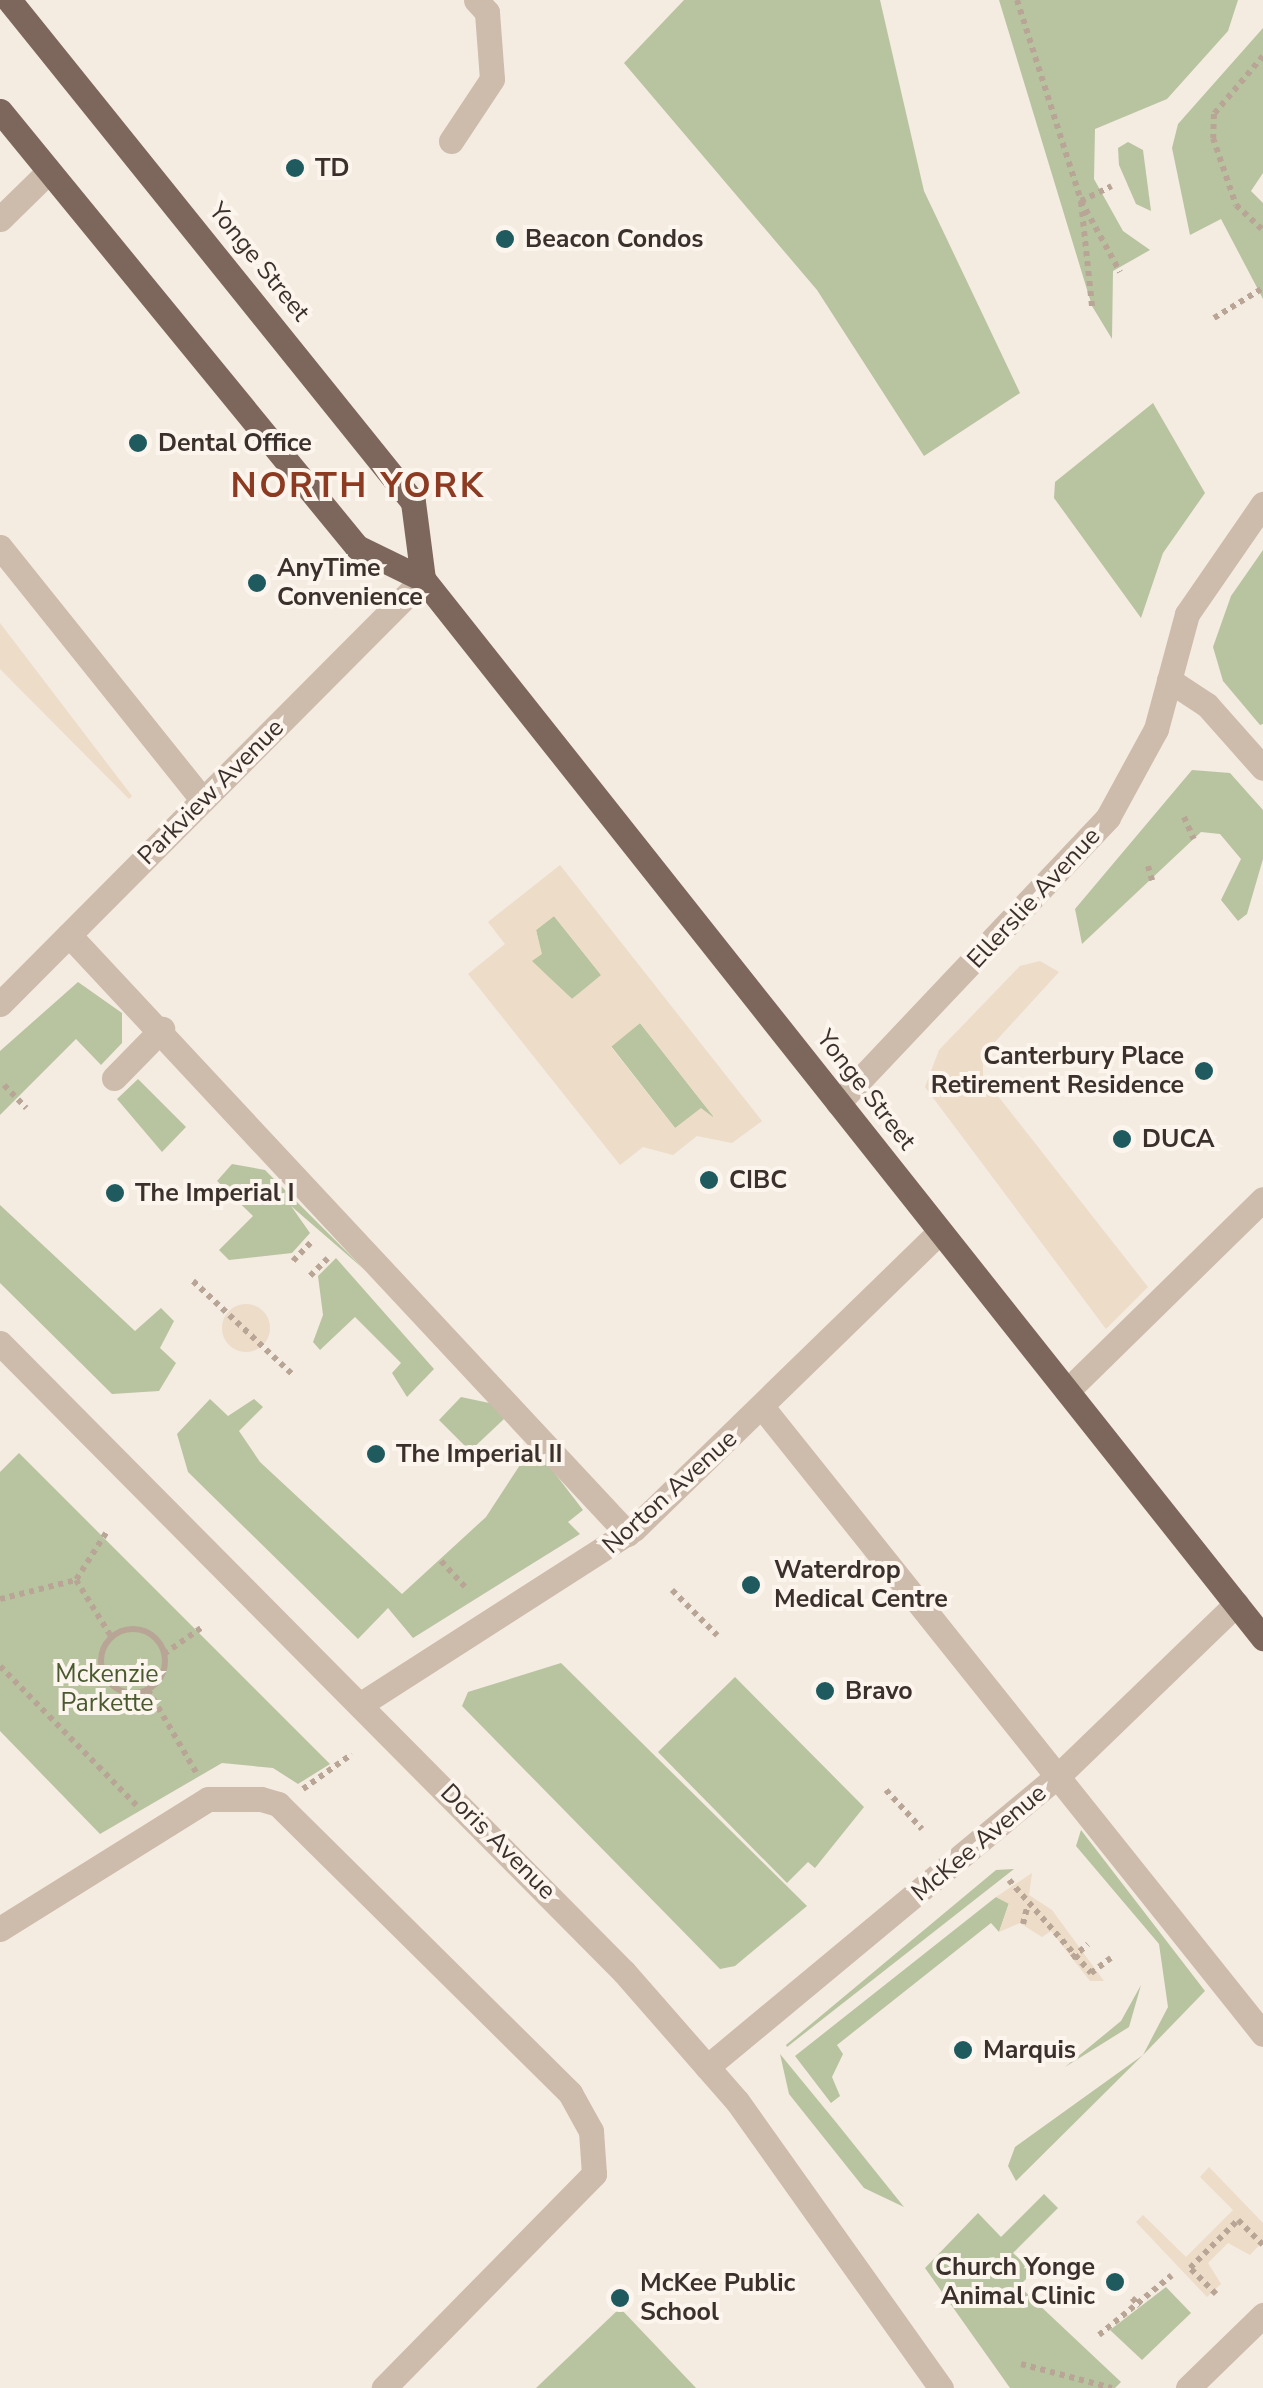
<!DOCTYPE html>
<style>
body{margin:0}
#map{position:relative;width:1263px;height:2388px;overflow:hidden;background:#f4ebe1;font-family:"Nunito Sans",sans-serif}
div>[style]{position:absolute}
[style*='--x']{left:calc(var(--x)*1px);top:calc(var(--y)*1px);width:calc(var(--w)*1px);rotate:calc(var(--a)*1deg)}
.green>*{inset:0;background:#b8c4a0}
.plaza>*{inset:0;background:#ecdcc8}
.round{border-radius:50%}
.path>*{height:6px;margin-top:-3px;transform-origin:0;background:repeating-linear-gradient(90deg,#b9a596 0 5px,transparent 0 10px)}
.path>.ring{margin:-3px;padding:0;box-sizing:content-box;background:none;border:6px solid #b9a596;border-radius:50%}
.minor>*{height:25px;margin:-12.5px;padding:0 12.5px;transform-origin:12.5px;border-radius:12.5px;background:#cdbbac}
.major>*{height:25px;margin:-12.5px;padding:0 12.5px;transform-origin:12.5px;border-radius:12.5px;background:#7d675c}
.dots>*{width:28px;height:28px;translate:-50% -50%;box-sizing:border-box;border:5px solid #fbf5ee;border-radius:50%}
span{translate:-50% -50%;white-space:nowrap;text-align:center;line-height:1.15;-webkit-text-stroke:8px #fbf5ee;paint-order:stroke}
.poi-label{font-size:25px;color:#3b302b;font-weight:700}
.left{translate:0 -50%;text-align:left}
.right{translate:-100% -50%;text-align:right}
.street-label{font-size:25px;color:#3b302b}
.park-label{font-size:25px;color:#4a5a2e}
.district-label{font-size:35px;color:#8c3b22;font-weight:700;letter-spacing:2.5px}
</style>
<div id="map">
<div class="green">
<div style="clip-path:polygon(684px 0,880px 0,924px 191px,1020px 393px,924px 456px,817px 290px,624px 63px)"></div>
<div style="clip-path:polygon(999px 0,1238px 0,1228px 31px,1167px 99px,1095px 129px,1094px 179px,1123px 231px,1150px 250px,1113px 271px,1112px 339px,1092px 306px)"></div>
<div style="clip-path:polygon(1263px 28px,1263px 173px,1251px 191px,1263px 203px,1263px 299px,1221px 219px,1190px 235px,1172px 148px,1178px 124px)"></div>
<div style="clip-path:polygon(1128px 142px,1143px 150px,1151px 211px,1136px 204px,1119px 165px,1118px 148px)"></div>
<div style="clip-path:polygon(1153px 403px,1205px 493px,1163px 553px,1141px 618px,1054px 498px,1055px 482px)"></div>
<div style="clip-path:polygon(1263px 550px,1263px 724px,1260px 725px,1223px 681px,1213px 647px,1231px 596px)"></div>
<div style="clip-path:polygon(1192px 770px,1230px 773px,1263px 810px,1263px 859px,1247px 914px,1238px 921px,1221px 900px,1241px 859px,1220px 834px,1201px 832px,1082px 944px,1075px 909px)"></div>
<div style="clip-path:polygon(554px 916px,602px 976px,572px 999px,531px 961px,541px 953px,536px 930px)"></div>
<div style="clip-path:polygon(78px 982px,122px 1013px,122px 1043px,101px 1065px,76px 1039px,0 1115px,0 1051px)"></div>
<div style="clip-path:polygon(640px 1023px,714px 1117px,675px 1128px,611px 1046px)"></div>
<div style="clip-path:polygon(138px 1079px,186px 1127px,162px 1152px,117px 1099px)"></div>
<div style="clip-path:polygon(232px 1164px,265px 1170px,366px 1271px,291px 1206px,310px 1233px,292px 1253px,229px 1260px,219px 1250px,253px 1216px,217px 1181px)"></div>
<div style="clip-path:polygon(0 1205px,135px 1331px,161px 1308px,174px 1321px,160px 1348px,176px 1363px,159px 1391px,112px 1394px,0 1283px)"></div>
<div style="clip-path:polygon(336px 1258px,434px 1369px,407px 1397px,392px 1373px,401px 1363px,355px 1317px,320px 1350px,313px 1342px,323px 1315px,318px 1276px)"></div>
<div style="clip-path:polygon(461px 1397px,494px 1404px,504px 1419px,470px 1451px,439px 1420px)"></div>
<div style="clip-path:polygon(210px 1399px,228px 1416px,254px 1399px,263px 1407px,239px 1431px,260px 1462px,402px 1594px,486px 1517px,533px 1445px,583px 1510px,568px 1522px,580px 1534px,413px 1638px,388px 1608px,358px 1639px,188px 1472px,177px 1434px)"></div>
<div style="clip-path:polygon(19px 1453px,330px 1764px,298px 1784px,273px 1768px,222px 1763px,100px 1834px,0 1731px,0 1472px)"></div>
<div style="clip-path:polygon(561px 1663px,807px 1906px,735px 1966px,720px 1969px,462px 1706px,468px 1692px)"></div>
<div style="clip-path:polygon(735px 1677px,864px 1807px,815px 1868px,808px 1862px,787px 1883px,658px 1752px)"></div>
<div style="clip-path:polygon(1081px 1830px,1205px 1991px,1143px 2055px,1016px 2181px,1008px 2166px,1015px 2147px,1143px 2055px,1168px 2007px,1159px 1944px,1076px 1846px)"></div>
<div style="clip-path:polygon(1014px 1869px,787px 2047px,786px 2045px,996px 1870px)"></div>
<div style="clip-path:polygon(996px 1897px,1009px 1903px,999px 1932px,991px 1923px,837px 2045px,843px 2054px,832px 2077px,840px 2096px,831px 2103px,795px 2056px)"></div>
<div style="clip-path:polygon(1141px 1985px,1129px 2027px,1065px 2067px,1121px 2021px)"></div>
<div style="clip-path:polygon(780px 2054px,835px 2121px,904px 2207px,864px 2188px,789px 2094px)"></div>
<div style="clip-path:polygon(1044px 2194px,1058px 2208px,1013px 2253px,1033px 2272px,1019px 2286px,1121px 2382px,1115px 2388px,1010px 2388px,925px 2268px,978px 2213px,1001px 2237px)"></div>
<div style="clip-path:polygon(1166px 2287px,1191px 2313px,1142px 2360px,1110px 2330px)"></div>
<div style="clip-path:polygon(620px 2308px,696px 2388px,536px 2388px)"></div>
</div>
<div class="plaza">
<div style="clip-path:polygon(0 623px,132px 796px,129px 799px,0 669px)"></div>
<div style="clip-path:polygon(evenodd,560px 865px,762px 1121px,732px 1143px,697px 1136px,673px 1155px,643px 1147px,620px 1165px,468px 974px,505px 944px,488px 922px,560px 865px,554px 916px,601px 975px,572px 999px,532px 961px,542px 954px,536px 930px,554px 916px,560px 865px,640px 1023px,713px 1116px,713px 1117px,701px 1108px,675px 1128px,611px 1047px,640px 1023px)"></div>
<div style="clip-path:polygon(1040px 961px,1059px 972px,983px 1055px,983px 1077px,1148px 1287px,1106px 1329px,925px 1087px,939px 1050px,1020px 966px)"></div>
<div class="round" style="left:222px;top:1304px;width:48px;height:48px"></div>
<div style="clip-path:polygon(1032px 1873px,1029px 1895px,1052px 1910px,1104px 1981px,1090px 1981px,1051px 1931px,1042px 1937px,1020px 1923px,999px 1932px,1009px 1904px,996px 1897px)"></div>
<div style="clip-path:polygon(1209px 2167px,1263px 2223px,1263px 2241px,1250px 2255px,1228px 2243px,1208px 2263px,1221px 2284px,1207px 2297px,1136px 2222px,1143px 2215px,1186px 2257px,1233px 2210px,1200px 2177px)"></div>
</div>
<div class="path">
<div style="--x:1017;--y:0;--w:211;--a:72.3"></div>
<div style="--x:1081;--y:201;--w:81;--a:61.2"></div>
<div style="--x:1263;--y:56;--w:76;--a:130.2"></div>
<div style="--x:1214;--y:114;--w:24;--a:92"></div>
<div style="--x:1213;--y:138;--w:71;--a:71.1"></div>
<div style="--x:1236;--y:205;--w:37;--a:43"></div>
<div style="--x:1092;--y:306;--w:106;--a:-96"></div>
<div style="--x:1081;--y:201;--w:34;--a:-26"></div>
<div style="--x:1214;--y:318;--w:57;--a:-31.5"></div>
<div style="--x:1184;--y:817;--w:24;--a:66"></div>
<div style="--x:1148;--y:866;--w:15;--a:74"></div>
<div style="--x:4;--y:1085;--w:32;--a:46"></div>
<div style="--x:293;--y:1261;--w:29;--a:-46"></div>
<div style="--x:310;--y:1276;--w:25;--a:-45"></div>
<div style="--x:193;--y:1281;--w:136;--a:43.2"></div>
<div style="--x:106;--y:1533;--w:56;--a:122.6"></div>
<div style="--x:76;--y:1580;--w:68;--a:58.2"></div>
<div style="--x:441;--y:1561;--w:40;--a:47"></div>
<div style="--x:672;--y:1590;--w:64;--a:45"></div>
<div style="--x:0;--y:1599;--w:78;--a:-14"></div>
<div class="ring" style="left:101px;top:1629px;width:58px;height:58px"></div>
<div style="--x:164;--y:1654;--w:45;--a:-35.1"></div>
<div style="--x:0;--y:1666;--w:199;--a:45.6"></div>
<div style="--x:148;--y:1690;--w:97;--a:59.7"></div>
<div style="--x:303;--y:1789;--w:60;--a:-35.5"></div>
<div style="--x:886;--y:1790;--w:53;--a:47.3"></div>
<div style="--x:1009;--y:1880;--w:124;--a:48.6"></div>
<div style="--x:1091;--y:1973;--w:25;--a:-37"></div>
<div style="--x:1023;--y:1924;--w:16;--a:-76"></div>
<div style="--x:1072;--y:1958;--w:21;--a:-41"></div>
<div style="--x:1216;--y:2294;--w:37;--a:-135"></div>
<div style="--x:1190;--y:2268;--w:68;--a:-45"></div>
<div style="--x:1238;--y:2220;--w:35;--a:45"></div>
<div style="--x:1132;--y:2298;--w:11;--a:45"></div>
<div style="--x:1099;--y:2335;--w:94;--a:-39.4"></div>
<div style="--x:1021;--y:2364;--w:94;--a:14.8"></div>
</div>
<div class="minor">
<div style="--x:451;--y:141;--w:74;--a:-56.5"></div>
<div style="--x:492;--y:79;--w:67;--a:-94.3"></div>
<div style="--x:487;--y:12;--w:16;--a:-133"></div>
<div style="--x:0;--y:219;--w:67;--a:-44.4"></div>
<div style="--x:0;--y:547;--w:324;--a:51.3"></div>
<div style="--x:1169;--y:680;--w:45;--a:33.3"></div>
<div style="--x:1207;--y:705;--w:84;--a:48.4"></div>
<div style="--x:69;--y:935;--w:819;--a:46.98"></div>
<div style="--x:0;--y:1004;--w:600;--a:-45.14"></div>
<div style="--x:114;--y:1078;--w:69;--a:-45.6"></div>
<div style="--x:838;--y:1103;--w:393;--a:-46.6"></div>
<div style="--x:1108;--y:817;--w:100;--a:-61.4"></div>
<div style="--x:1156;--y:729;--w:119;--a:-74.9"></div>
<div style="--x:1187;--y:614;--w:134;--a:-55.4"></div>
<div style="--x:0;--y:1343;--w:886;--a:45.23"></div>
<div style="--x:624;--y:1972;--w:171;--a:48.8"></div>
<div style="--x:737;--y:2101;--w:352;--a:54.6"></div>
<div style="--x:1067;--y:1391;--w:274;--a:-44.4"></div>
<div style="--x:763;--y:1408;--w:801;--a:51.38"></div>
<div style="--x:361;--y:1704;--w:324;--a:-32.7"></div>
<div style="--x:634;--y:1529;--w:427;--a:-44.2"></div>
<div style="--x:0;--y:1929;--w:245;--a:-32"></div>
<div style="--x:208;--y:1799;--w:53;--a:0"></div>
<div style="--x:261;--y:1799;--w:18;--a:16"></div>
<div style="--x:278;--y:1804;--w:411;--a:44.7"></div>
<div style="--x:570;--y:2093;--w:43;--a:61.1"></div>
<div style="--x:591;--y:2131;--w:43;--a:86"></div>
<div style="--x:594;--y:2174;--w:300;--a:134.5"></div>
<div style="--x:707;--y:2067;--w:456;--a:-39.7"></div>
<div style="--x:1058;--y:1776;--w:248;--a:-44"></div>
<div style="--x:1188;--y:2388;--w:105;--a:-44.2"></div>
</div>
<div class="major">
<div style="--x:9;--y:0;--w:644;--a:51.17"></div>
<div style="--x:413;--y:502;--w:78;--a:82.6"></div>
<div style="--x:0;--y:111;--w:564;--a:50.69"></div>
<div style="--x:357;--y:547;--w:73;--a:25.9"></div>
<div style="--x:423;--y:579;--w:1352;--a:51.58"></div>
</div>
<div class="dots">
<div style="left:295px;top:168px;background:#1f5a5e"></div>
<div style="left:505px;top:239px;background:#1f5a5e"></div>
<div style="left:138px;top:443px;background:#1f5a5e"></div>
<div style="left:257px;top:583px;background:#1f5a5e"></div>
<div style="left:1204px;top:1071px;background:#1f5a5e"></div>
<div style="left:1122px;top:1139px;background:#1f5a5e"></div>
<div style="left:709px;top:1180px;background:#1f5a5e"></div>
<div style="left:115px;top:1193px;background:#1f5a5e"></div>
<div style="left:376px;top:1454px;background:#1f5a5e"></div>
<div style="left:751px;top:1585px;background:#1f5a5e"></div>
<div style="left:825px;top:1691px;background:#1f5a5e"></div>
<div style="left:963px;top:2050px;background:#1f5a5e"></div>
<div style="left:1115px;top:2282px;background:#1f5a5e"></div>
<div style="left:620px;top:2298px;background:#1f5a5e"></div>
</div>
<div class="poi-label">
<span class="left" style="left:315px;top:168px">TD</span>
<span class="left" style="left:525px;top:239px">Beacon Condos</span>
<span class="left" style="left:158px;top:443px">Dental Office</span>
<span class="left" style="left:277px;top:583px">AnyTime<br>Convenience</span>
<span class="right" style="left:1184px;top:1071px">Canterbury Place<br>Retirement Residence</span>
<span class="left" style="left:1142px;top:1139px">DUCA</span>
<span class="left" style="left:729px;top:1180px">CIBC</span>
<span class="left" style="left:135px;top:1193px">The Imperial I</span>
<span class="left" style="left:396px;top:1454px">The Imperial II</span>
<span class="left" style="left:774px;top:1585px">Waterdrop<br>Medical Centre</span>
<span class="left" style="left:845px;top:1691px">Bravo</span>
<span class="left" style="left:983px;top:2050px">Marquis</span>
<span class="right" style="left:1095px;top:2282px">Church Yonge<br>Animal Clinic</span>
<span class="left" style="left:640px;top:2298px">McKee Public<br>School</span>
</div>
<div class="street-label">
<span style="left:259px;top:262px;rotate:51deg">Yonge Street</span>
<span style="left:211px;top:792px;rotate:-45deg">Parkview Avenue</span>
<span style="left:1034px;top:898px;rotate:-47deg">Ellerslie Avenue</span>
<span style="left:866px;top:1090px;rotate:52deg">Yonge Street</span>
<span style="left:670px;top:1492px;rotate:-42deg">Norton Avenue</span>
<span style="left:498px;top:1842px;rotate:45deg">Doris Avenue</span>
<span style="left:979px;top:1843px;rotate:-40deg">McKee Avenue</span>
</div>
<div class="park-label">
<span style="left:107px;top:1689px">Mckenzie<br>Parkette</span>
</div>
<div class="district-label">
<span style="left:358px;top:486px">NORTH YORK</span>
</div>
</div>
